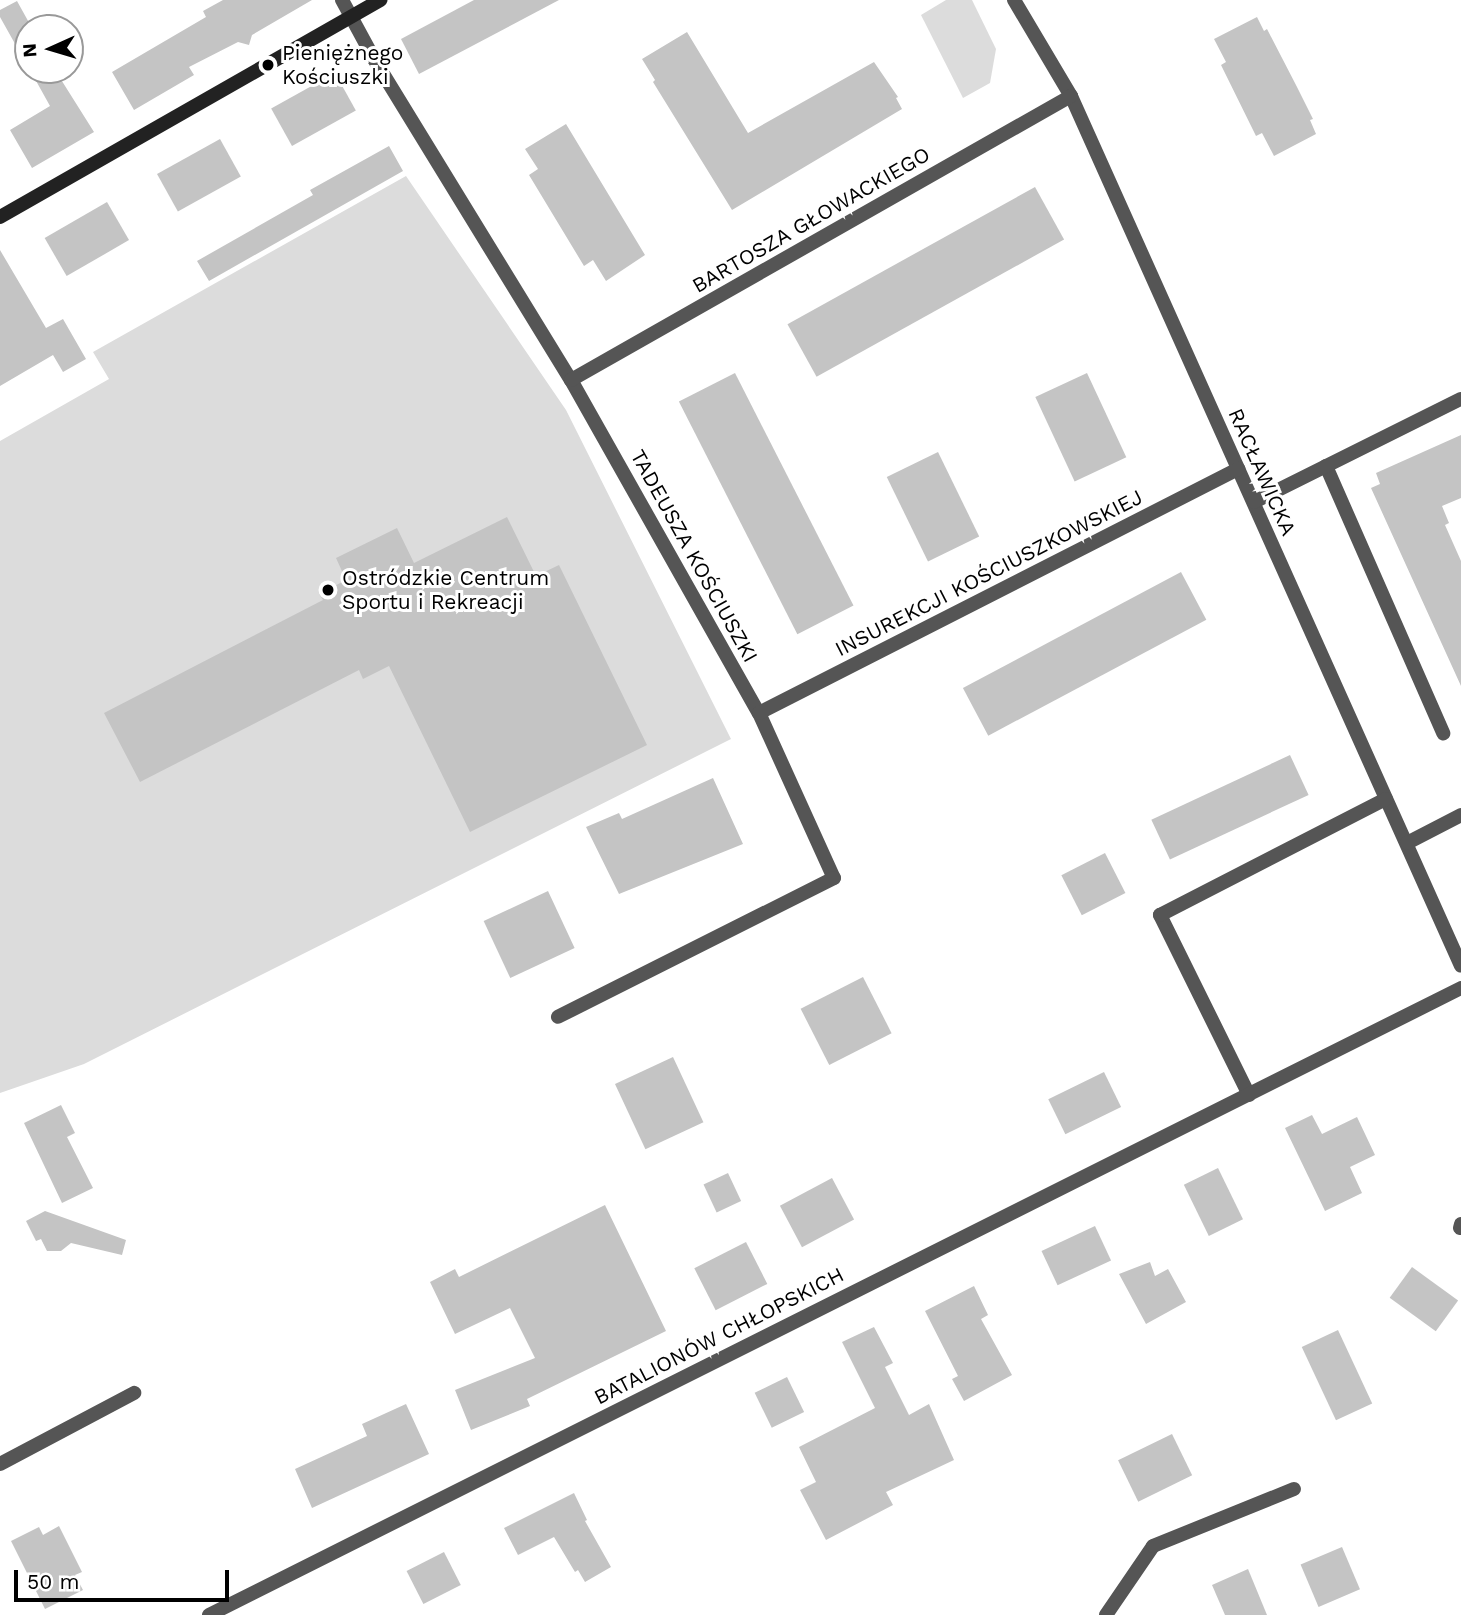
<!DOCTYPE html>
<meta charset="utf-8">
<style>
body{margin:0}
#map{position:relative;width:1461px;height:1615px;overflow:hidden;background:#fff;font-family:"Work Sans",sans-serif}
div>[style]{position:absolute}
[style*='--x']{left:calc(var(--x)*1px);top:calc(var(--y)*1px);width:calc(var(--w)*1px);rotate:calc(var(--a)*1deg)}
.green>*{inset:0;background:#dcdcdc}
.building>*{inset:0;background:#c4c4c4;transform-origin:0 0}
.street>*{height:14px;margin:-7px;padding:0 7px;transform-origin:7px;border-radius:7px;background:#555}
.secondary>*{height:14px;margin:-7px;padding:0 7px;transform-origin:7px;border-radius:7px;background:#222}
.dots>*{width:19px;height:19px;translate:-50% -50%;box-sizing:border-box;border:4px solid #fff;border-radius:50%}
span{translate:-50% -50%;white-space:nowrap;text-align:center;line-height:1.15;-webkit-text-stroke:6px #fff;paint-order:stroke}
.poi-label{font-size:21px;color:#000}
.left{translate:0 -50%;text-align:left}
.street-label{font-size:21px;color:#000}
.north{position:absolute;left:14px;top:14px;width:70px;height:70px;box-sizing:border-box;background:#fff;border:2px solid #999;border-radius:50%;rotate:266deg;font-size:19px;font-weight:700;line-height:28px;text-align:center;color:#000}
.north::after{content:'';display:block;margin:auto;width:24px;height:32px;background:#000;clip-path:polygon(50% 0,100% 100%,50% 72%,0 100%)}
.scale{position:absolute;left:14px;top:1570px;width:215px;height:32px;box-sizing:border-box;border:4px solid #000;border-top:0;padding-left:9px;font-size:21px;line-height:24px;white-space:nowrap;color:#000;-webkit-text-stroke:5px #fff;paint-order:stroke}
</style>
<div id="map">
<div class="green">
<div style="clip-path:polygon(946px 0,972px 0,996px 49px,990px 83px,963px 98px,921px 15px)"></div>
<div style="clip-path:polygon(406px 176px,566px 410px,731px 739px,84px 1064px,0 1093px,0 441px,109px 379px,93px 352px)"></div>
</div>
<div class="building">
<div style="clip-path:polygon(223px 0,312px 0,252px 35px,249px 45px,238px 42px,189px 67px,194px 75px,134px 110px,112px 72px,206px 17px,203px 11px)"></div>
<div style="clip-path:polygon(474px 0,559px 0,419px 74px,401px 39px)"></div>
<div style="clip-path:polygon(17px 1px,32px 28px,28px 28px,28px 67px,0 17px,0 10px)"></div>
<div style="clip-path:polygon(1257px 17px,1264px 31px,1267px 29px,1297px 87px,1313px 119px,1310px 120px,1316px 134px,1274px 156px,1262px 133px,1256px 136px,1221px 65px,1226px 62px,1214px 39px)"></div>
<div style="clip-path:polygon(687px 32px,748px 133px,874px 62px,898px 97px,896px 98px,902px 109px,732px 210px,653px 82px,655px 80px,642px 59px)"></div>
<div style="clip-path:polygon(30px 70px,55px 70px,94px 132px,32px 168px,10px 130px,50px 106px)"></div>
<div style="left:335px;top:73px;width:43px;height:73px;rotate:61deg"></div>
<div style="clip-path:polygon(566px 124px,645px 255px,606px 281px,593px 260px,584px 266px,529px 175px,538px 169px,525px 149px)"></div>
<div style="left:220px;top:139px;width:43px;height:72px;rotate:61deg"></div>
<div style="clip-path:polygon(389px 146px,403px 171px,209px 281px,197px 261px,313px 195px,310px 190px)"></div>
<div style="left:1035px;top:187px;width:60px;height:283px;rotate:61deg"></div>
<div style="left:107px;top:202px;width:44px;height:72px;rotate:60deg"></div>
<div style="clip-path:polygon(0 250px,46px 328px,63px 319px,86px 359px,63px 372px,53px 355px,0 386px)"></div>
<div style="left:735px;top:373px;width:261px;height:63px;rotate:63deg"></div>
<div style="left:1087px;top:373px;width:93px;height:57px;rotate:65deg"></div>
<div style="clip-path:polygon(1461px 435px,1461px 498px,1442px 506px,1449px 523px,1445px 525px,1461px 561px,1461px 686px,1371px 488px,1380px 484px,1376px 473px)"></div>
<div style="left:938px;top:452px;width:94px;height:57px;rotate:64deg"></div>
<div style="clip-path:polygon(507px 517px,536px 576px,559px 565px,647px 745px,470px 832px,389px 666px,363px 679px,359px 670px,140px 782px,104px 713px,323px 600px,319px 594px,346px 580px,336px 558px,397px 528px,414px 563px)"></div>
<div style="left:1181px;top:572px;width:54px;height:247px;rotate:62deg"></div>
<div style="left:1290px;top:755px;width:44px;height:153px;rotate:65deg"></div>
<div style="clip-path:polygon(713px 778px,743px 844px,619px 894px,586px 827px,619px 813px,622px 819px)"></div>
<div style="left:1105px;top:853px;width:45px;height:49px;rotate:63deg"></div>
<div style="left:548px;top:891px;width:63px;height:71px;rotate:65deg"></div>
<div style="left:863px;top:977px;width:63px;height:70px;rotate:63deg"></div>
<div style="left:673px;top:1057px;width:72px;height:64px;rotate:65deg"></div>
<div style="left:1104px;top:1072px;width:39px;height:62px;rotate:64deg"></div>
<div style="clip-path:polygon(61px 1105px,75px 1133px,67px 1137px,93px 1188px,62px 1203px,24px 1123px)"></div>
<div style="clip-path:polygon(1312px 1115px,1322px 1134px,1357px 1117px,1375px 1155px,1350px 1167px,1362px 1193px,1325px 1211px,1285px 1128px)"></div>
<div style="left:1218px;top:1168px;width:57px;height:38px;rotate:64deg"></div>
<div style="left:728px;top:1173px;width:31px;height:27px;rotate:65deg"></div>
<div style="left:832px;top:1178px;width:47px;height:59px;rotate:62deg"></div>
<div style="clip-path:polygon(605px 1205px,666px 1331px,527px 1399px,530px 1406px,471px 1430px,455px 1390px,535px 1358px,510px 1308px,455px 1334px,430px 1282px,455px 1269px,459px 1277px)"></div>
<div style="clip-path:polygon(45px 1211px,126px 1240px,122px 1255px,71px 1243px,61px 1251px,47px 1251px,41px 1239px,36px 1241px,26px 1221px)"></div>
<div style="left:1095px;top:1226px;width:38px;height:59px;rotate:65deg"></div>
<div style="left:746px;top:1242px;width:47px;height:58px;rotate:63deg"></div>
<div style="clip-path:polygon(1150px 1262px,1155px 1276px,1168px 1269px,1186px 1302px,1146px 1324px,1119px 1274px)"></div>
<div style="left:1412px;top:1267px;width:57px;height:38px;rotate:36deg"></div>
<div style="clip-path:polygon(974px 1286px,988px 1315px,981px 1319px,1012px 1375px,964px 1401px,952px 1379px,958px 1376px,925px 1311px)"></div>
<div style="clip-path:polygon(874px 1327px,893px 1363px,885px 1367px,909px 1415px,929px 1404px,954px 1460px,886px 1492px,893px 1505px,826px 1540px,800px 1490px,816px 1482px,799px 1447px,875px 1408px,842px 1342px)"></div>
<div style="left:1338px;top:1330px;width:81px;height:40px;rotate:65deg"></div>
<div style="left:787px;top:1377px;width:39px;height:36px;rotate:64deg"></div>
<div style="clip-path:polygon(406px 1404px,429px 1454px,312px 1508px,295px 1469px,367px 1436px,362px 1424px)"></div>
<div style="left:1172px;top:1434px;width:46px;height:60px;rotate:64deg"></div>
<div style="clip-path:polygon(574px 1493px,587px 1520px,585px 1521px,611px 1567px,585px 1582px,578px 1570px,575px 1572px,554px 1537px,518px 1555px,504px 1528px)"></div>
<div style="clip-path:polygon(59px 1526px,82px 1572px,75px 1575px,83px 1590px,45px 1609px,11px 1541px,39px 1527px,43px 1535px)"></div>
<div style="left:1342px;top:1547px;width:46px;height:45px;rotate:67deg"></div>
<div style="left:444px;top:1552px;width:37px;height:42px;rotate:63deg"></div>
<div style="clip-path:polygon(1248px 1569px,1267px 1615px,1225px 1615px,1212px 1585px)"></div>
</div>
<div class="street">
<div style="--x:342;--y:0;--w:67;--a:61.5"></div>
<div style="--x:374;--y:59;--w:377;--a:58.5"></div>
<div style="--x:571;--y:380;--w:382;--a:60.6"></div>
<div style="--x:759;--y:713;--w:181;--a:65.6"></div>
<div style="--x:834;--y:878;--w:309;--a:153.3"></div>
<div style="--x:1014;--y:0;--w:112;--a:59.3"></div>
<div style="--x:1071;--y:96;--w:953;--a:65.85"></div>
<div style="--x:571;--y:380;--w:575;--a:-29.6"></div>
<div style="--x:1326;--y:466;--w:292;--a:66.3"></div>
<div style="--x:1254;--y:502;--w:231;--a:-26.5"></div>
<div style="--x:759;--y:713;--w:538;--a:-26.99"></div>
<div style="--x:1407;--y:843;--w:61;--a:-27.4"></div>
<div style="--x:1249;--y:1095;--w:201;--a:-116.3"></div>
<div style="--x:1160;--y:915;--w:254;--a:-27.2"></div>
<div style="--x:1460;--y:1228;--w:4;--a:-76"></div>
<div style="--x:0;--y:1464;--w:152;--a:-27.9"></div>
<div style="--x:209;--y:1615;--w:1400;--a:-26.6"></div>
<div style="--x:1106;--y:1615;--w:83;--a:-55.7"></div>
<div style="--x:1153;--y:1546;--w:152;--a:-22"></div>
</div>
<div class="secondary">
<div style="--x:0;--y:217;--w:438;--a:-29.7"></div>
</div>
<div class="dots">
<div style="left:268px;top:65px;background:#000"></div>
<div style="left:328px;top:590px;background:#000"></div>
</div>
<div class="poi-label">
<span class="left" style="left:282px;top:65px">Pieniężnego<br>Kościuszki</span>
<span class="left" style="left:342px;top:590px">Ostródzkie Centrum<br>Sportu i Rekreacji</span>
</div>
<div class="street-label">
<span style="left:811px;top:220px;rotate:-30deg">BARTOSZA GŁOWACKIEGO</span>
<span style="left:1262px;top:472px;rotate:66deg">RACŁAWICKA</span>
<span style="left:694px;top:556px;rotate:61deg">TADEUSZA KOŚCIUSZKI</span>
<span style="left:989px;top:573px;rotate:-27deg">INSUREKCJI KOŚCIUSZKOWSKIEJ</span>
<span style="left:719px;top:1336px;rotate:-27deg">BATALIONÓW CHŁOPSKICH</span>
</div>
<div class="north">N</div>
<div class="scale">50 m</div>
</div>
